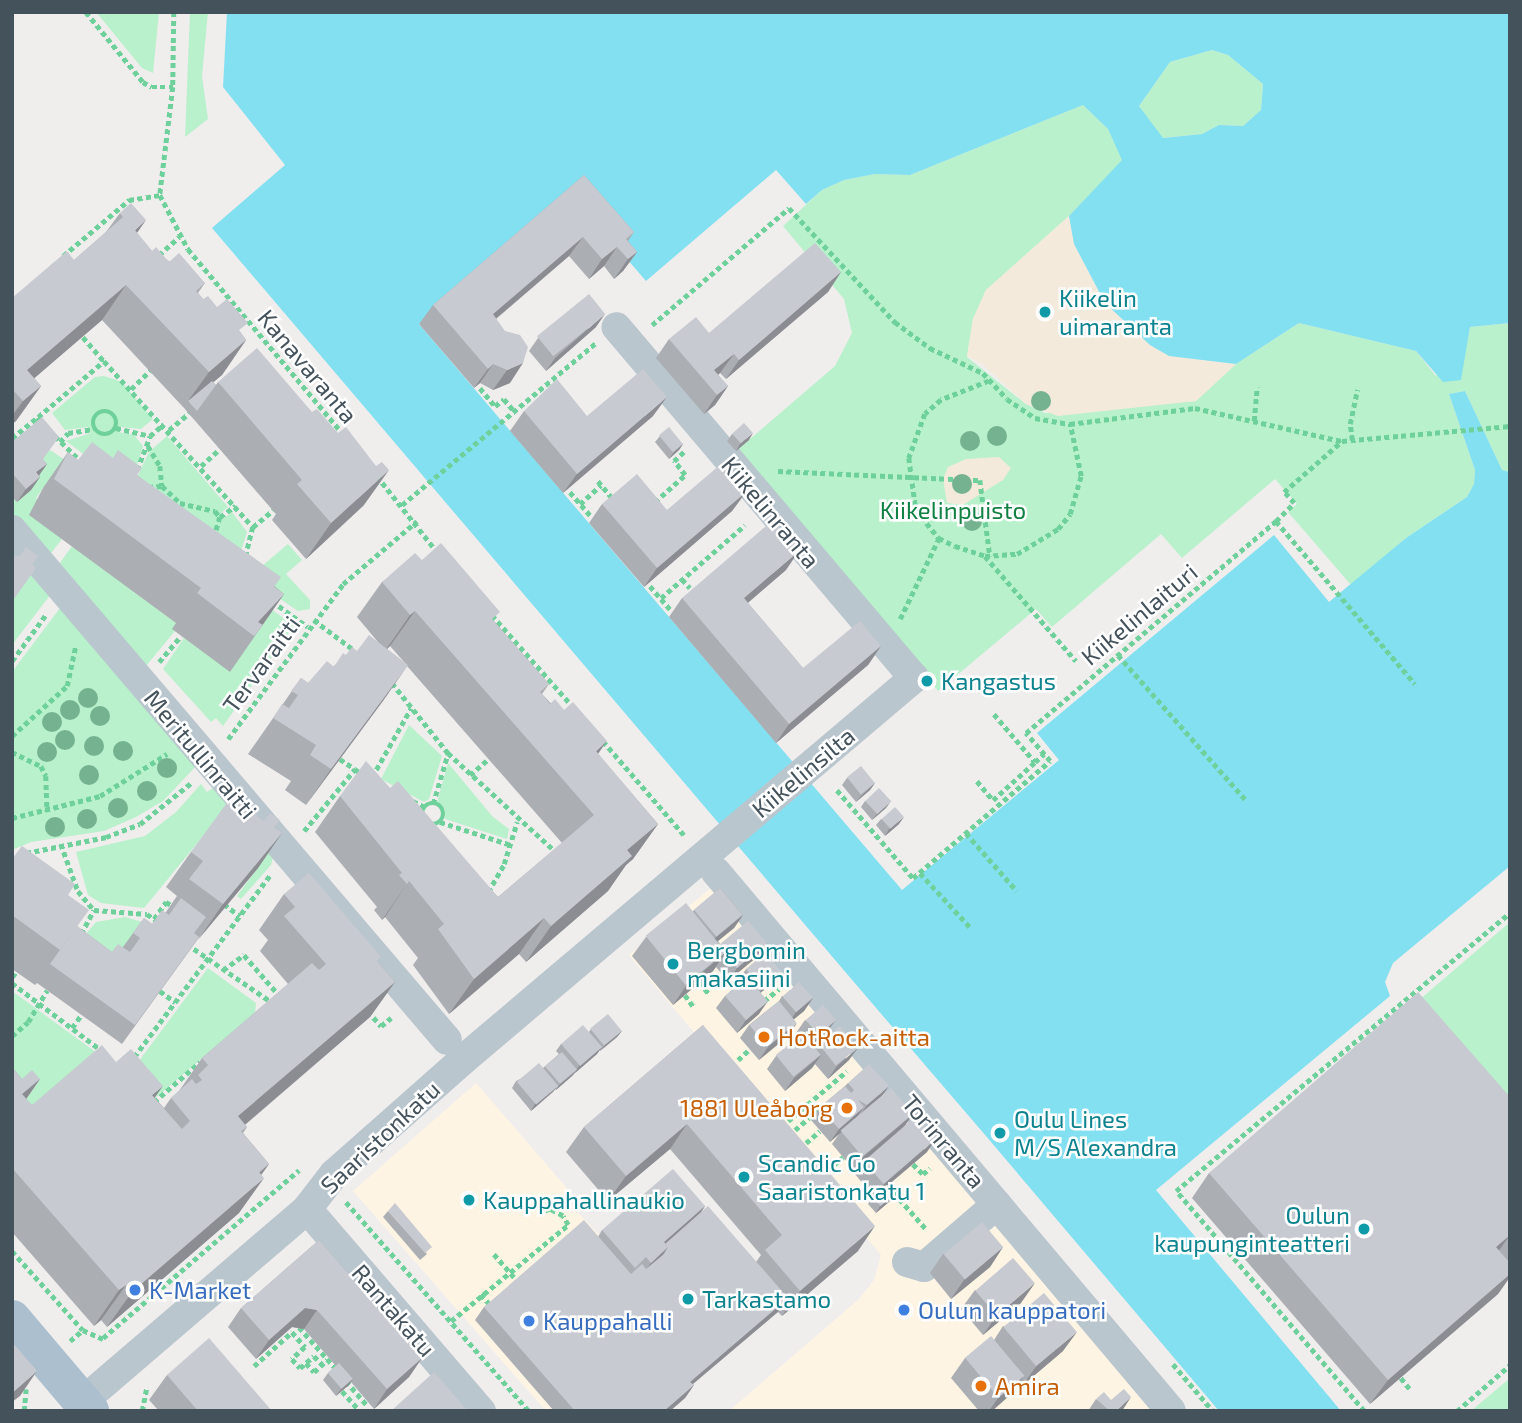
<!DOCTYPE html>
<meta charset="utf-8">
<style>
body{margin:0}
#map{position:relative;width:1522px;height:1423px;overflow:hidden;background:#f0eded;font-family:"Exo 2",sans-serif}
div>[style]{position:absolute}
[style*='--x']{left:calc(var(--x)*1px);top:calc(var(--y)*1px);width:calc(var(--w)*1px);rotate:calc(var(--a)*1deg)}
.commercial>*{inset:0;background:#fdf4e4}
.green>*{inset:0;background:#b8f1cb}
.sand>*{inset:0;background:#f3eadc}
.water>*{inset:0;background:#82e0f1}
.pier>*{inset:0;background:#f0eded}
.path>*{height:4.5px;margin-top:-2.25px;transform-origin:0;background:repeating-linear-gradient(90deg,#6ed19b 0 5px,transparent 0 8.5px)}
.path>.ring{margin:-2.25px;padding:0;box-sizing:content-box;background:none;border:4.5px solid #6ed19b;border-radius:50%}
.minor>*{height:30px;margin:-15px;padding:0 15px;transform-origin:15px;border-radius:15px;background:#bac6ce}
.major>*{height:38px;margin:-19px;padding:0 19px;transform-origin:19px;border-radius:19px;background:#abbfce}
.trees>*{width:20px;height:20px;margin:-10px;border-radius:50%;background:#75b290}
.wall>*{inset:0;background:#abaeb3}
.shaded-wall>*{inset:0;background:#8b8d92}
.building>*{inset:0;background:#c7cad0;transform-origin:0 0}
.dots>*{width:19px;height:19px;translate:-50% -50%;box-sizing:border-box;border:4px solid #fff;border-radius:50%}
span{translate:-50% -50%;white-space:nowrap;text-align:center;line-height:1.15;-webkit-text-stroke:5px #fff;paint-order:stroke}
.culture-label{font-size:24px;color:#0d838f}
.left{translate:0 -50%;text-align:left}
.right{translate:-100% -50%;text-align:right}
.street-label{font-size:24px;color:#44525c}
.park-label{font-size:24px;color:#118143}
.food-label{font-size:24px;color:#c56008}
.shop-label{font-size:24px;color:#366cbe}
.frame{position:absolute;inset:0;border:14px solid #44525c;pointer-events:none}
</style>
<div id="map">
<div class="commercial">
<div style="clip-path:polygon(711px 888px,1153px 1411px,729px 1411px,859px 1299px,874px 1280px,881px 1255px,629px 955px)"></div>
<div style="clip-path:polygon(476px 1083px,566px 1187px,572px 1206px,602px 1238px,685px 1398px,670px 1411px,546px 1411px,353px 1191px)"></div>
</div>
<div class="green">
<div style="clip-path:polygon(96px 12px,159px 12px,153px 73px,142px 68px)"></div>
<div style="clip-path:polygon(190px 12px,208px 12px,202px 76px,208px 119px,185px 137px)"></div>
<div style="clip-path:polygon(1212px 50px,1228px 55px,1263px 84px,1261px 110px,1243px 126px,1219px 125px,1202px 134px,1162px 138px,1139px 106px,1170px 62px)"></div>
<div style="clip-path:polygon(1083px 105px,1108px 129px,1123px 160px,1069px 216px,986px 290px,973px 319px,967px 357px,1026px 404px,1045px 413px,1196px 401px,1236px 364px,1299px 323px,1416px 351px,1435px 375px,1460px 380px,1470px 327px,1510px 323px,1510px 472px,1502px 470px,1465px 391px,1449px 394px,1475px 470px,1474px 484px,1467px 497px,1406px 538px,1351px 585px,1288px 512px,1297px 504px,1275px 479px,1182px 558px,1161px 534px,1052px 627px,1036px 609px,938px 691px,736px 451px,835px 366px,852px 333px,844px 299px,783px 226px,822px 190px,844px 180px,875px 174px,910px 175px)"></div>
<div style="clip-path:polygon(104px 376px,122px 382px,153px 419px,141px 429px,120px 427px,118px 432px,134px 435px,143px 446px,137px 465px,114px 477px,66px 441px,91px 433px,88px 427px,65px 430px,52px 413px,95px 377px)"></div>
<div style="clip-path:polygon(167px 436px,228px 507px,221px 513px,223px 519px,232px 512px,247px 532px,241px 551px,131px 490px,149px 452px)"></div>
<div style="clip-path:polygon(50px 450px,107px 488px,43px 488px,36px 498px,62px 539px,51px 553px,44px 552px,12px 515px,12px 497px,17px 502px,31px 490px,40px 459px)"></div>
<div style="clip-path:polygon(288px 544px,302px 560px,286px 574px,310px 600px,310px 609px,298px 611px,255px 582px,262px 566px)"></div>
<div style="clip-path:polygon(72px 546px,176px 623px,175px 631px,146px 666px,57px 567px)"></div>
<div style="clip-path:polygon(12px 551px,51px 594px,12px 645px)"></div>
<div style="clip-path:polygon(210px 563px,294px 626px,223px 726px,216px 718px,211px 722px,163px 669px,184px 638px,230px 671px)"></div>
<div style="clip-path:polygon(63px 604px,198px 764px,163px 801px,136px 817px,104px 831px,31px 842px,12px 850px,12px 672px)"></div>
<div style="clip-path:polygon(409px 725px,442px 756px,429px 799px,424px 802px,381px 779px)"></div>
<div style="clip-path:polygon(448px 763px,493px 817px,509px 829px,507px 839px,445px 819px,445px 809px,437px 803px)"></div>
<div style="clip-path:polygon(201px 784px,207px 792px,216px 786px,274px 854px,271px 865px,241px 899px,237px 896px,257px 869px,204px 835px,144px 908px,101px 903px,88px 895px,76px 852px,145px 836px,176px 812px)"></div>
<div style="clip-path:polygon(125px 917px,160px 927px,126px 957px,80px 941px,96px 922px)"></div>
<div style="clip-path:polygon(1510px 922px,1510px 1135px,1404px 1013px)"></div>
<div style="clip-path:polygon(208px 968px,256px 1003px,255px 1013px,140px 1111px,130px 1073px)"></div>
<div style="clip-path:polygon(12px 991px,108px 1061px,24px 1126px,12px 1099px)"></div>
<div style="clip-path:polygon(1510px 1378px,1510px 1411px,1471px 1411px)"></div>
</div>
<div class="sand">
<div style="clip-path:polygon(1069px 216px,1074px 244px,1105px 303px,1169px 356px,1236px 364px,1196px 401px,1058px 416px,1026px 404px,983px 365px,967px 356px,973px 319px,986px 290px)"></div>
<div style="clip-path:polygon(999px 457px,1011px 468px,1003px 480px,963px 505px,947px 503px,943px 479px,948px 467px,966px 459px)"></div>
</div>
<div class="water">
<div style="clip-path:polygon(evenodd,227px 12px,1510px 12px,1510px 323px,1470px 327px,1461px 380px,1443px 382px,1416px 351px,1299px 323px,1236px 364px,1169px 356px,1150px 345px,1105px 303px,1074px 244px,1069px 216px,1122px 160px,1108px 129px,1083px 105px,910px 175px,875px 174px,844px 180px,822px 190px,806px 204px,776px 170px,646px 281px,571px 194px,419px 324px,902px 890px,1059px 760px,1037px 733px,1274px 535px,1329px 602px,1406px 538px,1467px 497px,1474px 484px,1475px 470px,1449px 394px,1465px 391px,1502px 470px,1510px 472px,1510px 866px,1393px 963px,1385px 982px,1390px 996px,1156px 1190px,1341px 1411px,1219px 1411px,212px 228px,285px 165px,223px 87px,227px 12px,1212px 50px,1228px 55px,1263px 84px,1261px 110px,1243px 126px,1219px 125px,1202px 134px,1163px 138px,1139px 106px,1170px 62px,1212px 50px)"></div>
</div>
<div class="pier">
<div style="clip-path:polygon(747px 858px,986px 1136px,1219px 1411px,771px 892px)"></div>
</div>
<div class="path">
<div style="--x:86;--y:12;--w:90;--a:50.8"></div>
<div style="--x:143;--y:82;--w:10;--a:29"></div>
<div style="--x:152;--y:87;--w:21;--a:0"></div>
<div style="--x:174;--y:12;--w:75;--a:90.8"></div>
<div style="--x:173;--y:87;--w:109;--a:96.9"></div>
<div style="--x:160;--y:195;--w:61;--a:62.6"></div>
<div style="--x:188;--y:249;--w:241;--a:50"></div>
<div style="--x:159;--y:255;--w:27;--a:-42"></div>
<div style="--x:63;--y:256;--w:87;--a:-40.3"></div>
<div style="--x:129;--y:200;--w:31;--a:-9"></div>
<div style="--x:652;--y:325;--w:180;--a:-40.5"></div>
<div style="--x:789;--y:208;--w:156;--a:47.1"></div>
<div style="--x:895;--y:322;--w:44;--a:36.6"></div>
<div style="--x:930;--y:348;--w:59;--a:25.3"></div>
<div style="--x:983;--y:373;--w:35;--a:47"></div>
<div style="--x:1007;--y:399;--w:34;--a:34"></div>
<div style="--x:1035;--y:418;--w:36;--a:10"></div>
<div style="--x:1070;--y:424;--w:126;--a:-7.3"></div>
<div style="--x:1195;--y:408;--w:151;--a:12.7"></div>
<div style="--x:83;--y:337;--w:32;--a:49"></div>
<div style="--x:989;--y:381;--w:52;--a:158.4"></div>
<div style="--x:941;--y:400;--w:21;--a:139"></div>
<div style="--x:925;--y:414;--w:47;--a:110"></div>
<div style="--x:909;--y:458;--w:52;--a:82.3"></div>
<div style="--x:916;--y:510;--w:36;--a:51"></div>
<div style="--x:939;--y:538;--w:18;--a:27"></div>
<div style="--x:955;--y:546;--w:32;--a:18"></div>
<div style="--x:985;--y:556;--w:32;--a:-4"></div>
<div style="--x:1017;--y:554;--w:48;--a:-31.4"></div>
<div style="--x:1058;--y:529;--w:19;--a:-51"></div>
<div style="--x:1070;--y:514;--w:40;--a:-74"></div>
<div style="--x:1081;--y:476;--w:53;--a:-101.9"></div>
<div style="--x:480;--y:388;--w:23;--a:50"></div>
<div style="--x:495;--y:406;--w:11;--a:-38"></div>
<div style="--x:504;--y:399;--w:16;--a:50"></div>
<div style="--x:131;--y:389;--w:28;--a:-44"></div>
<div class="ring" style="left:93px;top:411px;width:19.5px;height:19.5px"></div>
<div style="--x:38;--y:417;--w:87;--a:-40.3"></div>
<div style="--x:104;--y:361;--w:223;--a:48.1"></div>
<div style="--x:253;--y:527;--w:33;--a:104"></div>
<div style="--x:1254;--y:421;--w:34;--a:-85"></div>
<div style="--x:116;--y:428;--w:35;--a:13"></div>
<div style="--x:169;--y:430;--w:26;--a:-40"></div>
<div style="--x:55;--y:436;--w:36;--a:44"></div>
<div style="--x:12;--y:438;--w:33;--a:-39"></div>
<div style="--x:38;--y:417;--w:6;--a:51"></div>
<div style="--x:1352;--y:440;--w:16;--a:-97"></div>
<div style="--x:1350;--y:424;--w:35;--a:-78"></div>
<div style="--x:60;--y:442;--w:12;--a:-48"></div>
<div style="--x:68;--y:433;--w:26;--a:-9"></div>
<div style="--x:148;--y:446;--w:23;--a:59"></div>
<div style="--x:160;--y:466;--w:20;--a:84"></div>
<div style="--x:201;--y:466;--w:25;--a:-42"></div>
<div style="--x:137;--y:470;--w:36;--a:-69"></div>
<div style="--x:150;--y:436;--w:18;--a:-41"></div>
<div style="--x:778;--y:471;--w:202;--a:2.6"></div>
<div style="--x:980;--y:480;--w:77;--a:82.5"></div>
<div style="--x:377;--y:476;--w:98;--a:51.6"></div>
<div style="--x:598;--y:481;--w:23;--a:50"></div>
<div style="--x:148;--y:487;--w:14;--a:-4"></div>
<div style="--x:162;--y:486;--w:25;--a:43"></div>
<div style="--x:180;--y:503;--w:36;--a:13"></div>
<div style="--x:215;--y:511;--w:8;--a:50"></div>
<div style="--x:220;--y:517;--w:19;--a:106"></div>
<div style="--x:570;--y:492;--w:33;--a:49"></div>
<div style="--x:655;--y:502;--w:40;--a:-42"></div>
<div style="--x:685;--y:475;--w:18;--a:-128"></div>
<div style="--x:674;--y:461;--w:16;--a:-43"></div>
<div style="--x:580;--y:504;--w:28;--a:-42"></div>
<div style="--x:402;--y:505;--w:253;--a:-39.9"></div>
<div style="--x:220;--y:517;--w:19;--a:-36"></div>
<div style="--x:1276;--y:521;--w:25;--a:-45"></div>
<div style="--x:1294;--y:503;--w:15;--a:-132"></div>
<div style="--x:1284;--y:492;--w:77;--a:-41.3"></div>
<div style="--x:1342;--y:441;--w:169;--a:-5.1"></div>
<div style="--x:253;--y:527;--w:26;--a:-40"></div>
<div style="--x:985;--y:556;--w:139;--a:49.1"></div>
<div style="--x:682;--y:579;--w:12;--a:48"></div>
<div style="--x:650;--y:586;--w:32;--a:49"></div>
<div style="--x:661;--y:598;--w:111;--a:-41"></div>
<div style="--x:272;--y:601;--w:44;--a:35.8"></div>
<div style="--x:492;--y:615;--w:124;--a:48.6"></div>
<div style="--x:900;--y:619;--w:90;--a:-64.3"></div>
<div style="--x:314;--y:620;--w:50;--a:36.9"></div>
<div style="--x:1118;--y:655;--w:193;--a:48.6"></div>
<div style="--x:12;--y:661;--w:59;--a:-53.9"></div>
<div style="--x:159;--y:662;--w:34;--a:-50"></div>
<div style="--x:392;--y:683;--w:90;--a:51.3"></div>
<div style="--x:448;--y:753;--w:147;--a:42.5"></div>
<div style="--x:994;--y:714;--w:63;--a:49.5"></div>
<div style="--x:1035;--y:762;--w:12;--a:-42"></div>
<div style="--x:12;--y:736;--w:74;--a:-42.3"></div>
<div style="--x:67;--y:686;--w:40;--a:-78"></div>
<div style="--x:228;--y:739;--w:193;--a:-53.4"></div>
<div style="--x:343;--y:584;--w:97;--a:-40.4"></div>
<div style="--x:603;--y:741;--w:124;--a:49.2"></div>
<div style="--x:12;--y:752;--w:32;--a:26"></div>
<div style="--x:41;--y:766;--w:11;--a:63"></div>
<div style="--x:46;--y:776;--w:35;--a:88"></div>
<div style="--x:340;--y:759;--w:18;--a:34"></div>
<div style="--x:470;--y:775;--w:28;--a:-41"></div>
<div style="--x:372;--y:777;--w:79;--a:-60.5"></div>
<div style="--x:977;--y:781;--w:25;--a:50"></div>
<div style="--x:993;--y:800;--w:57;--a:-42.1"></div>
<div style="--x:837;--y:790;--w:116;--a:49.2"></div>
<div style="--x:913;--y:878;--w:180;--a:-40.5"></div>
<div style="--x:1050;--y:761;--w:37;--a:-131"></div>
<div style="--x:1026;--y:733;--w:328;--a:-40.3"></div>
<div style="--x:1276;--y:521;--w:214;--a:49.5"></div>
<div style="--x:413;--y:801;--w:13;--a:27"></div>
<div class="ring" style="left:422px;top:803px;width:17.5px;height:17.5px"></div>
<div style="--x:433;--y:804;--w:53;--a:-73.6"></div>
<div style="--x:12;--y:818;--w:91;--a:-14"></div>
<div style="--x:100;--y:796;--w:79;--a:-32.1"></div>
<div style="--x:440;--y:822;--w:75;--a:17.9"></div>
<div style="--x:304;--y:831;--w:80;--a:-50.6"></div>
<div style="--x:355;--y:769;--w:9;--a:36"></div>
<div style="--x:966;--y:833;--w:77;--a:48.7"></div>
<div style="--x:61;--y:844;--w:50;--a:70.1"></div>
<div style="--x:78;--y:891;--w:25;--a:50"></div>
<div style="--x:94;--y:910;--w:53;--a:4.3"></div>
<div style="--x:147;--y:914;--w:14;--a:34"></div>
<div style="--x:26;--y:853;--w:82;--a:-11.3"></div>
<div style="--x:106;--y:837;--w:36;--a:-21"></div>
<div style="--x:140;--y:824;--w:65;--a:-38.8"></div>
<div style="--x:920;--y:873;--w:74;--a:47.2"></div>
<div style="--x:488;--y:892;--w:32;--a:-60"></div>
<div style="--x:504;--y:864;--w:44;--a:-72.8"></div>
<div style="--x:224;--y:904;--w:20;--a:37"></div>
<div style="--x:154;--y:919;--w:21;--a:-55"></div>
<div style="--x:166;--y:902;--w:6;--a:31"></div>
<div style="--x:81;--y:934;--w:27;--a:-62"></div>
<div style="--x:187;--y:944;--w:101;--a:34.5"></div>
<div style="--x:223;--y:970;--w:26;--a:-36"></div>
<div style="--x:244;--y:955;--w:52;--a:48.9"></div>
<div style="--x:12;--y:977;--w:6;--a:-51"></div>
<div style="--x:737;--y:979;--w:11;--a:49"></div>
<div style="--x:700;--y:982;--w:15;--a:53"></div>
<div style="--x:12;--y:983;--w:111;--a:37"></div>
<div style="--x:160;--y:991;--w:19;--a:36"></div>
<div style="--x:685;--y:995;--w:14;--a:54"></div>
<div style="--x:764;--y:1001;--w:19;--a:-39"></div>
<div style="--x:368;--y:1011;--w:20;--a:49"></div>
<div style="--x:381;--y:1026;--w:13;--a:-39"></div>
<div style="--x:72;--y:1028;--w:16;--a:-55"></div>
<div style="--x:12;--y:1036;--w:21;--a:-41"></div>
<div style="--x:28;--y:1022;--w:37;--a:-59"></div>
<div style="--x:134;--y:1057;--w:229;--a:-53.2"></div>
<div style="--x:738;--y:1060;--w:16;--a:-43"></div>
<div style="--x:154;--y:1102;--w:61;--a:-41"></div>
<div style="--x:788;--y:1121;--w:77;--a:-40.3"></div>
<div style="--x:795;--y:1130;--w:35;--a:-41"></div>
<div style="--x:806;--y:1143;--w:18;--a:-41"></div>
<div style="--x:913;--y:1164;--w:14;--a:45"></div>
<div style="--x:923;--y:1174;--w:9;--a:-41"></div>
<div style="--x:828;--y:1170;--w:20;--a:-41"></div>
<div style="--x:888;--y:1186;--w:59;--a:48.4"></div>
<div style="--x:346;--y:1202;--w:278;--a:48.8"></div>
<div style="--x:12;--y:1251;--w:106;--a:48.1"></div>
<div style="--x:83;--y:1330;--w:22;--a:24"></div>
<div style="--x:494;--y:1254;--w:37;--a:49"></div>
<div style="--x:481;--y:1294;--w:16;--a:50"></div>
<div style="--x:451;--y:1321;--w:151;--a:-39.4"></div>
<div style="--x:568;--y:1225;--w:10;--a:-119"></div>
<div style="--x:563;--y:1216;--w:15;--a:-152"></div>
<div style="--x:550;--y:1209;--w:12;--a:156"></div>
<div style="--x:299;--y:1327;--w:59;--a:48.4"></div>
<div style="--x:103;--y:1338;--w:258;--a:-40.6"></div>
<div style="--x:70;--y:1341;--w:17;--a:-40"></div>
<div style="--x:306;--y:1363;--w:12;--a:48"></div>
<div style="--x:314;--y:1372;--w:18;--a:-43"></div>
<div style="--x:1173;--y:1364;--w:62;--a:49.6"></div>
<div style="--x:254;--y:1366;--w:51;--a:-41.8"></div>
<div style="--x:292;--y:1332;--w:20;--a:49"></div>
<div style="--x:305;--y:1347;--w:18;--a:137"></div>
<div style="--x:292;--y:1359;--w:12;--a:48"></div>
<div style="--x:300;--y:1368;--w:18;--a:-41"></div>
<div style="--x:314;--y:1356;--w:11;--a:45"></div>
<div style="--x:1401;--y:1378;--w:14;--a:51"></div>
<div style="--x:346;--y:1381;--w:33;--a:49"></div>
<div style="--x:342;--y:1391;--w:27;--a:48"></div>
<div style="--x:24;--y:1411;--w:22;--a:-85"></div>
<div style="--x:142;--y:1411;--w:25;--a:-79"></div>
<div style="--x:1364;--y:1411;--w:289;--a:-130.5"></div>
<div style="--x:1176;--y:1191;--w:435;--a:-39.8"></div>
<div style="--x:1457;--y:1411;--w:70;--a:-41"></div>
</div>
<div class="minor">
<div style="--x:12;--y:530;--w:670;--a:49.54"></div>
<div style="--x:716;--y:872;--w:705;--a:49.83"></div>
<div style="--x:307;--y:1209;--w:267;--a:49.3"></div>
<div style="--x:907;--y:1262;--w:18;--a:16"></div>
<div style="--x:924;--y:1267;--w:96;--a:-40.8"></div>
<div style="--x:82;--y:1402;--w:296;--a:-40.6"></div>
<div style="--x:307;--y:1209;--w:44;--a:-52.4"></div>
<div style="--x:334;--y:1174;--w:174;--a:-41.5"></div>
<div style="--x:464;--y:1059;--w:590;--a:-40.25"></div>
<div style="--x:914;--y:678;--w:460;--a:-130.3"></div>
</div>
<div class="major">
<div style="--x:12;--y:1319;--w:121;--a:49.7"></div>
</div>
<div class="trees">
<div style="left:1041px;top:401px"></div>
<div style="left:997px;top:436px"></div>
<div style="left:970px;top:441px"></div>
<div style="left:962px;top:484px"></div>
<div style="left:972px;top:521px"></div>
<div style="left:88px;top:698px"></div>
<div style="left:70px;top:710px"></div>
<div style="left:100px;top:716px"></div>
<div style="left:52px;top:722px"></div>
<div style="left:65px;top:740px"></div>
<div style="left:94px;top:746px"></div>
<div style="left:123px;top:751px"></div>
<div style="left:47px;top:752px"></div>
<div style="left:167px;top:768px"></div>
<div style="left:89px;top:775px"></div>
<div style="left:147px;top:791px"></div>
<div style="left:118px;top:808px"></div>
<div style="left:87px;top:819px"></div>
<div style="left:55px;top:827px"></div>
</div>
<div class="wall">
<div style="clip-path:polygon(584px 175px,634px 232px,628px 241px,637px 252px,623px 271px,614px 279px,604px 266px,589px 279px,569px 256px,496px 319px,510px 383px,493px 390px,480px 383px,474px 388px,419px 324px,433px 305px)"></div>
<div style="clip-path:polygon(120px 213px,152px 251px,205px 283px,198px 293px,203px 299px,241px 333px,246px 340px,222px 375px,213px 382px,216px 385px,218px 382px,364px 505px,306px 559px,272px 520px,276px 514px,184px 408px,102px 320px,34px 378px,41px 386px,16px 421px,12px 424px,12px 298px,74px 260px,106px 232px)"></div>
<div style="clip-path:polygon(841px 272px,828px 292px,726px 379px,720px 373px,718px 375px,728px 386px,715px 405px,704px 414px,656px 358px,669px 339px,709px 333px)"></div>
<div style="clip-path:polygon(596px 327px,546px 371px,529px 351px,538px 338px)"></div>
<div style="clip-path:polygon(524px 411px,587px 416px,653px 416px,563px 493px,510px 431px)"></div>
<div style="clip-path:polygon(732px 434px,749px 440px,736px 451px,727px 441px)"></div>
<div style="clip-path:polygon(660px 436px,683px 444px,679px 450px,669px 459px,655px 442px)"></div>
<div style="clip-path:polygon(12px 442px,43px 460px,47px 464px,39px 475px,40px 477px,31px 490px,17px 502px,12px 497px)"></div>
<div style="clip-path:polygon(68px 452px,78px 460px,137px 475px,284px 594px,230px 672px,172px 629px,176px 623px,29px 515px,43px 488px)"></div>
<div style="clip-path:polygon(746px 492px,732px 511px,644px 587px,589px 523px,602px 504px,667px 510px)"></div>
<div style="clip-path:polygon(evenodd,422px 560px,494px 621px,549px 684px,542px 694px,598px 754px,658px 824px,633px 859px,626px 865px,608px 891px,526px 962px,519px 954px,449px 1014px,413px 965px,418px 958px,385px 917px,382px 920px,374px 910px,377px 907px,315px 832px,340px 796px,390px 788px,498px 897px,562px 843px,407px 666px,306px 805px,285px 790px,291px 781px,248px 754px,301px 678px,308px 683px,333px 667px,346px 655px,357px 651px,378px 642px,357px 617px,382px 582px,422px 560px,390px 646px,405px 663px,387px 649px,390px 646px)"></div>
<div style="clip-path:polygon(786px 570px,748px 603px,803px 668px,881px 646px,868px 665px,776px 743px,669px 617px,682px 598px)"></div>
<div style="clip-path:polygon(847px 778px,875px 783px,870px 790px,856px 802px,842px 785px)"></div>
<div style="clip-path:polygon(865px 801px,886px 808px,872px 820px,861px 807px)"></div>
<div style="clip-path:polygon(238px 806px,274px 827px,282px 833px,258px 868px,198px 939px,122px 1044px,37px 983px,35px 985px,12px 969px,12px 859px,68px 895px,77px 926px,112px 952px,123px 947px,144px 918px,152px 924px,166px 912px,177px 896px,166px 887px,191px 852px)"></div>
<div style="clip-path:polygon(881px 819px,899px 824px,885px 836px,876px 825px)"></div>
<div style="clip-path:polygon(720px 888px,743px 915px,734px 928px,718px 941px,720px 944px,767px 943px,758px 956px,728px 981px,716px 967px,713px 971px,673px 1005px,632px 956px,646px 937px,693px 911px)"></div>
<div style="clip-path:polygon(284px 894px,378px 962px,395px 982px,370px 1017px,245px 1125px,247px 1127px,243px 1133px,269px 1164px,261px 1175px,239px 1213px,107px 1327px,101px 1320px,94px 1326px,12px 1232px,12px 1067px,22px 1079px,40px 1079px,26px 1099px,32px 1105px,116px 1062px,155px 1098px,164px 1108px,171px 1098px,179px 1091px,202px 1058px,288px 984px,260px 951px,268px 940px,259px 930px)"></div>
<div style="clip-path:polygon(746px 969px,777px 979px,760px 993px,759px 1014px,737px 1033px,716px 1008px,725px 996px,745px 979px,742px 975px)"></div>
<div style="clip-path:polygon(782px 996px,813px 998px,804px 1011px,794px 1019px,788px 1036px,759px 1060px,740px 1038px,749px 1025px,779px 1001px)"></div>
<div style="clip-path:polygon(805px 1020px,826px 1033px,813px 1045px,816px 1048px,818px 1044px,849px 1060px,828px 1079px,815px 1064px,812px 1068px,785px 1091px,767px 1069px,776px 1056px,799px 1037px,796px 1033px)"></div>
<div style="clip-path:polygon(703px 1025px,858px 1251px,782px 1316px,778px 1312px,693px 1384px,694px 1385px,685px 1398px,670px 1411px,554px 1411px,475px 1320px,484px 1307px,598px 1237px,602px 1230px,705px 1206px,701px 1213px,756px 1262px,761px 1255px,670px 1149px,608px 1201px,566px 1152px,584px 1127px)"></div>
<div style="clip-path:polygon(591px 1029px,622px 1031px,617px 1037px,600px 1051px,599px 1050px,597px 1054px,575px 1073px,572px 1076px,556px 1090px,555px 1089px,531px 1111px,512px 1088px,516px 1081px,543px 1068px,559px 1054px,556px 1051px,561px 1044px,589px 1032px)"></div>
<div style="clip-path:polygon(848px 1083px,882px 1096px,913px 1114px,904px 1127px,927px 1152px,887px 1186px,890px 1201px,876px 1213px,868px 1204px,873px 1196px,855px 1174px,864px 1161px,854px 1170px,832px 1144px,839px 1134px,830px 1142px,811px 1120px,820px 1107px,845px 1086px)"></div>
<div style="clip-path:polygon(1510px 1097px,1510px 1279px,1509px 1278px,1498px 1294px,1370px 1404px,1192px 1198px,1209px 1173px)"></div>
<div style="clip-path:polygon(388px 1211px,427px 1254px,420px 1260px,383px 1217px)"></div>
<div style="clip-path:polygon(319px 1240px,422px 1358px,409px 1377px,374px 1409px,351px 1382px,336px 1396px,323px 1380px,328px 1373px,336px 1366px,304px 1329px,292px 1327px,256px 1359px,228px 1327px,241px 1308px)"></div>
<div style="clip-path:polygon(1003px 1247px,990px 1267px,951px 1299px,930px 1273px,943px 1254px)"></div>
<div style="clip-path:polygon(975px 1290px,1021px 1303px,983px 1335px,961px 1309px)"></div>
<div style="clip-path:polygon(1003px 1326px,1063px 1351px,1023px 1385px,1020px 1381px,1010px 1395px,992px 1411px,979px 1411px,951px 1378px,965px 1358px,994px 1340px)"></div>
<div style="clip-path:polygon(167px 1375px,272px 1411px,159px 1411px,149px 1400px)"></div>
<div style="clip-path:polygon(1096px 1399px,1122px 1411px,1088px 1411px)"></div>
</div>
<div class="shaded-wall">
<div style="clip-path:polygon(146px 220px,121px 256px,135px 230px)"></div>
<div style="clip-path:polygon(583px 237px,569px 256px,479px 333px,493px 314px)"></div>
<div style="clip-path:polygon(617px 247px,604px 266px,589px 279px,602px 259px)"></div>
<div style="clip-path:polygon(637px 252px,623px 271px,614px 279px,628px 259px)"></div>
<div style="clip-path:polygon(841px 272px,828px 292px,726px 379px,739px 360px)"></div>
<div style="clip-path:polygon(126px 285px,102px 320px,16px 394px,27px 370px)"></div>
<div style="clip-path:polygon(605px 314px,596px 327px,546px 371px,555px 358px)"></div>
<div style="clip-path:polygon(246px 340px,222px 375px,190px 402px,188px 401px,209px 372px)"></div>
<div style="clip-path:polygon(734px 354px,720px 373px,708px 384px,714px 370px)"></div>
<div style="clip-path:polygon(523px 363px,510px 383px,493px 390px,507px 370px)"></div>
<div style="clip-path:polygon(493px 364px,480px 383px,474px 388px,488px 369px)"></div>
<div style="clip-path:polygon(41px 386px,16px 421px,12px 424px,12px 416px,23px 401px)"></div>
<div style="clip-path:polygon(728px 386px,715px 405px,704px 414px,717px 395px)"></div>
<div style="clip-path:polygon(667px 397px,653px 416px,563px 493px,577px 474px)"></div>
<div style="clip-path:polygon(753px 433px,749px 440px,736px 451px,740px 444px)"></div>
<div style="clip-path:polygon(683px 444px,679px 450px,669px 459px,674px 452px)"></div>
<div style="clip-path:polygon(47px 464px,38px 477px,36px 472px)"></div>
<div style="clip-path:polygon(389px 470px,364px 505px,306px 559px,331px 523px)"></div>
<div style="clip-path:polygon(40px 477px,31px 490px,17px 502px,26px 489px)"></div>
<div style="clip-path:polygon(746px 492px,732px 511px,644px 587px,657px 568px)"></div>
<div style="clip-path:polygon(799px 551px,786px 570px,731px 617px,744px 598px)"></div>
<div style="clip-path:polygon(284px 594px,259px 630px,258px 622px)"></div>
<div style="clip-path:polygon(415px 611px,390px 646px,385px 651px,410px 615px)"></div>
<div style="clip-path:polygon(881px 646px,868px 665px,776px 743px,789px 724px)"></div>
<div style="clip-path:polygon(408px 665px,383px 701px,306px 805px,331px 769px)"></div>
<div style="clip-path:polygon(607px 741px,582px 777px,596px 751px)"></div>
<div style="clip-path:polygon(875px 783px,870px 790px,856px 802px,861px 796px)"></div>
<div style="clip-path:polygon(891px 801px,886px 808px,872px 820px,877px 814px)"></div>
<div style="clip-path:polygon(904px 817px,899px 824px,885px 836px,889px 829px)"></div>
<div style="clip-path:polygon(658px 824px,633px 859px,626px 865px,608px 891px,526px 962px,551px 926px,627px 850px)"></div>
<div style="clip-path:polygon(282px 833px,258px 868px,198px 940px,223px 904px)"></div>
<div style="clip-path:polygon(409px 881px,385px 917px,382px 920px,407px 884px)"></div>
<div style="clip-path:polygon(743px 915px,734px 928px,707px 950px,716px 937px)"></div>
<div style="clip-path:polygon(544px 918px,519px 954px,449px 1014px,474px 979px)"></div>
<div style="clip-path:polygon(767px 943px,758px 956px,728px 981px,737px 968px)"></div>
<div style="clip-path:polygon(726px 952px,713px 971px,673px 1005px,686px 986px)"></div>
<div style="clip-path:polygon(781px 972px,777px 979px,758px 995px,763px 988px)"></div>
<div style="clip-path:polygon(395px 982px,370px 1017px,213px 1152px,238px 1116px)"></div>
<div style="clip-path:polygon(813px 998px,804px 1011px,787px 1025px,796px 1012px)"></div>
<div style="clip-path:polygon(768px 1001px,759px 1014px,737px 1033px,746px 1020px)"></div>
<div style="clip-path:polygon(836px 1020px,826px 1033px,809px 1049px,818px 1036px)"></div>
<div style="clip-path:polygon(797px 1023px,788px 1036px,759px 1060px,768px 1047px)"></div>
<div style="clip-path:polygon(622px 1031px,617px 1037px,600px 1051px,605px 1045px)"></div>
<div style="clip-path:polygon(602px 1047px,597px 1054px,575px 1073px,579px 1066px)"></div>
<div style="clip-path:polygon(858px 1048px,849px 1060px,828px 1079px,837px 1066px)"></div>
<div style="clip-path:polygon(821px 1055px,812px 1068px,785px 1091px,794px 1078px)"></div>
<div style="clip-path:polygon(577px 1070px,572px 1076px,556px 1090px,560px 1084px)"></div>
<div style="clip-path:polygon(40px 1079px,15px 1115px,22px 1094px)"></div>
<div style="clip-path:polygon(163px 1086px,138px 1121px,152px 1095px)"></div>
<div style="clip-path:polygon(558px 1086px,553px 1092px,531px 1111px,535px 1104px)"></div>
<div style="clip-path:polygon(889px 1086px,880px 1099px,858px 1118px,867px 1105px)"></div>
<div style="clip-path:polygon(864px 1107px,855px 1120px,830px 1142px,839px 1129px)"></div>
<div style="clip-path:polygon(913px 1114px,904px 1127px,854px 1170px,863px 1157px)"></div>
<div style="clip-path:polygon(687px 1124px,670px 1149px,608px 1201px,626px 1176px)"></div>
<div style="clip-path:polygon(936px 1139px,927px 1152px,874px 1197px,884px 1184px)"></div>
<div style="clip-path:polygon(269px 1164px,251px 1189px,264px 1178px,239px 1213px,107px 1327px,132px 1292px)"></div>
<div style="clip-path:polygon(894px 1194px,890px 1201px,876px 1213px,880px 1206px)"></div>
<div style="clip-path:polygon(705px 1206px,692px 1225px,662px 1251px,664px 1242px)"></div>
<div style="clip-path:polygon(875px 1226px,858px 1251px,782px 1316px,800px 1291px)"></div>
<div style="clip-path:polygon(1510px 1235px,1493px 1259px,1496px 1247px)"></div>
<div style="clip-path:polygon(668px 1247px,655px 1267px,637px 1282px,651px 1263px)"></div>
<div style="clip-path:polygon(1003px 1247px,990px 1267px,951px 1299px,964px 1280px)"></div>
<div style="clip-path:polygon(1510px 1274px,1510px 1277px,1498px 1294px,1370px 1404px,1388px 1380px)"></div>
<div style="clip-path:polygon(1035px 1283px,1021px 1303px,983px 1335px,996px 1316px)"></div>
<div style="clip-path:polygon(126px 1285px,101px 1320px,94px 1326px,119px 1290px)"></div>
<div style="clip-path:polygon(788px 1298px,779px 1311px,681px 1394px,690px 1382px)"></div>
<div style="clip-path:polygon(305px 1308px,317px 1310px,304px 1329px,292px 1327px,256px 1359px,269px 1340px)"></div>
<div style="clip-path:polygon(1077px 1332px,1063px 1351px,1023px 1385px,1037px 1365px)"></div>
<div style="clip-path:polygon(422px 1358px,409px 1377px,374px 1409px,387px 1389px)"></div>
<div style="clip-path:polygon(37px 1371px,20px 1396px,12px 1402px,12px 1393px)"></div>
<div style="clip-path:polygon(1024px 1376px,1010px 1395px,992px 1411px,989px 1411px,998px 1398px)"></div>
<div style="clip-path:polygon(353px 1379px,349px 1385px,336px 1396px,341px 1389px)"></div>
<div style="clip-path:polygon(694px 1385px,685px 1398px,670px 1411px,664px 1411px)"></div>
<div style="clip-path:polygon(1131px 1397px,1122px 1411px,1116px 1411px)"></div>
</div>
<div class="building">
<div style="clip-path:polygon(584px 175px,634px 232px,626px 239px,637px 252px,628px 259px,617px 247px,602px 259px,583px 237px,493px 314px,505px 331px,520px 335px,528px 347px,523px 363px,507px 370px,493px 364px,488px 369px,433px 305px)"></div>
<div style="clip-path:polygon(131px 203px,146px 220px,135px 230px,152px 251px,156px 247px,169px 262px,179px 253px,205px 283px,196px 291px,203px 299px,208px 296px,217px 307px,227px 299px,248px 323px,239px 330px,246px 340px,209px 372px,126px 285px,27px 370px,41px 386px,23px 401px,13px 390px,12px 390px,12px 298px,67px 251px,74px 260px,123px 217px,120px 213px)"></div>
<div style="clip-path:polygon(815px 243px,841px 272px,739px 360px,734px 354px,714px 370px,728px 386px,717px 395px,669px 339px,696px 317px,709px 333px)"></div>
<div style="left:589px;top:294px;width:26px;height:67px;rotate:51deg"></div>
<div style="clip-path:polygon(257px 348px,312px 412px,317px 409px,338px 433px,346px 427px,376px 466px,382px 462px,389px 470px,331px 523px,297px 484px,302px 480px,218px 382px)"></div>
<div style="clip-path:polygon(643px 369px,667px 397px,577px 474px,524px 411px,557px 379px,587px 416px)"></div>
<div style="clip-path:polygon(212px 381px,216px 385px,197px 411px,188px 401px)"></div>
<div style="clip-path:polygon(42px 417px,59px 437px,43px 459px,47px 464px,36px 472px,40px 477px,26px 489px,12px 473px,12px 442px)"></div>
<div style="left:744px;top:423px;width:13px;height:16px;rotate:48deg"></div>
<div style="left:669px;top:427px;width:22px;height:13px;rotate:51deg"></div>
<div style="clip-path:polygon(92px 442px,113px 458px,118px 450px,142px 468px,137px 475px,281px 577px,274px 587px,284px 594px,258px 622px,263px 625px,254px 636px,197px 593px,201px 588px,54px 479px,68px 452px,78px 460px)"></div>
<div style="clip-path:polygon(721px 464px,746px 492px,657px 568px,602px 504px,637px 474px,667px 510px)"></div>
<div style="clip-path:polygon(773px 520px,799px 551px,744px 598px,803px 668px,860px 621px,881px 646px,789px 724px,682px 598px)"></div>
<div style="clip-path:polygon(441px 543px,500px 612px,492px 619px,549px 684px,540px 692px,550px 704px,555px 699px,564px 710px,573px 702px,607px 741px,596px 751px,658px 824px,627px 850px,632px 856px,551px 926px,544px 918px,474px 979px,438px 929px,444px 924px,409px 881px,407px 884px,399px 875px,402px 873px,340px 796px,366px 761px,390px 788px,398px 781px,498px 897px,594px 815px,415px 611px,410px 615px,382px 582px,415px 553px,422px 560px)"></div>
<div style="clip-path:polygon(26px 547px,38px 556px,32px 565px,36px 568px,12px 602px,12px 556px,20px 556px)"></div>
<div style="clip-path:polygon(369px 635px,408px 665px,331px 769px,310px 755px,316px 745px,273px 718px,282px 704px,289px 708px,298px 695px,291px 691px,301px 678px,308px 683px,327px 661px,334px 667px,343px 653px,346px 655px,352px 647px,357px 651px)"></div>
<div style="left:861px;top:766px;width:22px;height:18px;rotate:51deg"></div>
<div style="left:879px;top:788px;width:18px;height:19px;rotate:47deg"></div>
<div style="clip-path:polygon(229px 800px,238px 806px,240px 803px,264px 821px,270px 813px,280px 820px,274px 827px,282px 833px,223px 904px,189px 879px,203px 861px,191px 852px)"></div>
<div style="left:895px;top:807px;width:13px;height:18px;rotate:48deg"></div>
<div style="clip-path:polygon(22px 846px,75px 884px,68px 895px,89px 910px,60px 950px,12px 915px,12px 859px)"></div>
<div style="clip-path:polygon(309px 873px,381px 957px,377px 961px,395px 982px,238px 1116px,247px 1127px,241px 1131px,269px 1164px,259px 1172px,264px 1178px,132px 1292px,126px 1285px,119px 1290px,12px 1168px,12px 1067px,22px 1079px,32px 1070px,40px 1079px,22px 1094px,32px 1105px,102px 1045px,116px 1062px,131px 1049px,163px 1086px,152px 1095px,182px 1129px,190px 1121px,171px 1098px,192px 1079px,196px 1084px,202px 1080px,198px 1075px,208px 1065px,202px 1058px,312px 963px,319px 970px,326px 964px,284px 916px,295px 907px,284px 894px)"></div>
<div style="left:720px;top:888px;width:35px;height:34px;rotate:50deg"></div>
<div style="clip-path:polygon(181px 898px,206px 917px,194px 933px,199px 937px,135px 1025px,50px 964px,77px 926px,112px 952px,118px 944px,130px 952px,140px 938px,133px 933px,144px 918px,152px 924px,162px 910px,169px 915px)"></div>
<div style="left:686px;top:903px;width:63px;height:52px;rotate:51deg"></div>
<div style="clip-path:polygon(748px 921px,767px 943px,737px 968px,725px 953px,726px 952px,720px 944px)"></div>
<div style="left:765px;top:953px;width:25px;height:25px;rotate:50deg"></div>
<div style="left:747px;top:977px;width:32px;height:29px;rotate:49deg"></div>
<div style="left:799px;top:982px;width:21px;height:22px;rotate:49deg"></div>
<div style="clip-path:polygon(1418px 992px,1510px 1097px,1510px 1235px,1496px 1247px,1510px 1263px,1510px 1274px,1388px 1380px,1209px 1173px)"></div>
<div style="left:779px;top:1001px;width:28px;height:38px;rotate:51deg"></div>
<div style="left:823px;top:1005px;width:20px;height:23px;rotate:49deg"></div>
<div style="left:608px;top:1014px;width:22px;height:23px;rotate:51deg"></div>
<div style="left:583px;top:1025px;width:29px;height:29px;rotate:49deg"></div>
<div style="clip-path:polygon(703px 1025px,875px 1226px,800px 1291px,765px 1250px,782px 1235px,687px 1124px,626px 1176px,584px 1127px)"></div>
<div style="left:840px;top:1026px;width:28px;height:28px;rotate:51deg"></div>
<div style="left:803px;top:1033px;width:28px;height:35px;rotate:51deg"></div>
<div style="left:562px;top:1052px;width:23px;height:22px;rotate:50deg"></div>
<div style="left:539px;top:1063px;width:30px;height:29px;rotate:50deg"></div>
<div style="clip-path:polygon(869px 1064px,889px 1086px,867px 1105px,858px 1100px,864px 1107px,839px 1129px,820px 1107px,845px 1086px,851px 1093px,854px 1090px,848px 1083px)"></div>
<div style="left:891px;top:1088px;width:34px;height:66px;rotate:50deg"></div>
<div style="left:916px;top:1116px;width:30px;height:69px;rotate:49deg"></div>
<div style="clip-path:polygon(673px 1169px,705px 1206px,664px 1242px,668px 1247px,651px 1263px,646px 1257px,635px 1268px,602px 1230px)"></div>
<div style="left:886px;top:1185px;width:12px;height:18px;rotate:48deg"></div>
<div style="clip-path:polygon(395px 1203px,432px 1247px,425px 1253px,388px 1211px)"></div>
<div style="clip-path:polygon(708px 1206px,788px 1298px,690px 1382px,694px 1385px,664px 1411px,575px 1411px,484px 1307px,584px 1220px,631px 1274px,642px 1264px,646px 1269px,664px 1254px,668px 1247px,665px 1244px)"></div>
<div style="left:982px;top:1222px;width:33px;height:50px;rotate:50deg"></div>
<div style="clip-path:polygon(319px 1240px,422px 1358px,387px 1389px,317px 1310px,305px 1308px,269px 1340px,241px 1308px)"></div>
<div style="left:1013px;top:1258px;width:33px;height:50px;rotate:49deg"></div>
<div style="left:1044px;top:1293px;width:51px;height:53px;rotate:50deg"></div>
<div style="left:991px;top:1336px;width:52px;height:34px;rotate:50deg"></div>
<div style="clip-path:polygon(209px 1338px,272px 1411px,198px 1411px,167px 1375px)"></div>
<div style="clip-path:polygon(12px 1342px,37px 1371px,12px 1393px)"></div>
<div style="left:339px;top:1363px;width:21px;height:15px;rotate:49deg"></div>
<div style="clip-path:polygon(434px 1372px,468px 1411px,391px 1411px)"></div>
<div style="clip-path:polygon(1124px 1389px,1131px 1397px,1116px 1411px,1110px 1411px,1096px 1399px,1104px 1392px,1111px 1400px)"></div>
</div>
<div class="dots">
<div style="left:1045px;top:312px;background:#0f9aa8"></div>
<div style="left:927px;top:681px;background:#0f9aa8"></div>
<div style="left:673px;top:964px;background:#0f9aa8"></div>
<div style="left:764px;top:1037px;background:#e8710a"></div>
<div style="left:847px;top:1108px;background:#e8710a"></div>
<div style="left:1000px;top:1133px;background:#0f9aa8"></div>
<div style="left:744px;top:1177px;background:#0f9aa8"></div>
<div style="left:469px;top:1200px;background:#0f9aa8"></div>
<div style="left:1364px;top:1229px;background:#0f9aa8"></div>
<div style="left:135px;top:1290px;background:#3f7fe0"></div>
<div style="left:688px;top:1299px;background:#0f9aa8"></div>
<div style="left:904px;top:1310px;background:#3f7fe0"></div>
<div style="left:529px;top:1321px;background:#3f7fe0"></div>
<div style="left:981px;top:1386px;background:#e8710a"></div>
</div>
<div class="culture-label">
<span class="left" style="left:1059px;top:312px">Kiikelin<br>uimaranta</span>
<span class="left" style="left:941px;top:681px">Kangastus</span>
<span class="left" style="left:687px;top:964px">Bergbomin<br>makasiini</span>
<span class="left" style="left:1014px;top:1133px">Oulu Lines<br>M/S Alexandra</span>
<span class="left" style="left:758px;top:1177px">Scandic Go<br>Saaristonkatu 1</span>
<span class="left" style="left:483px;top:1200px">Kauppahallinaukio</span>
<span class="right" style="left:1350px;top:1229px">Oulun<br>kaupunginteatteri</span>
<span class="left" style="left:702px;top:1299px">Tarkastamo</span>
</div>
<div class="street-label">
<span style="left:308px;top:366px;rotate:50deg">Kanavaranta</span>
<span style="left:771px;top:512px;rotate:50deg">Kiikelinranta</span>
<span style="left:1139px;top:614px;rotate:-40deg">Kiikelinlaituri</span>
<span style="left:261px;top:664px;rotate:-54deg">Tervaraitti</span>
<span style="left:201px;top:754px;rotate:50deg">Meritullinraitti</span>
<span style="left:803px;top:772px;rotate:-40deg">Kiikelinsilta</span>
<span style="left:380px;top:1137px;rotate:-43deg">Saaristonkatu</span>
<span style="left:944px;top:1141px;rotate:50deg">Torinranta</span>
<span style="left:394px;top:1310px;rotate:49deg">Rantakatu</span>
</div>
<div class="park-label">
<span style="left:953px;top:510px">Kiikelinpuisto</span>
</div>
<div class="food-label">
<span class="left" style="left:778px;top:1037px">HotRock-aitta</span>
<span class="right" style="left:833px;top:1108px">1881 Uleåborg</span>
<span class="left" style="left:995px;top:1386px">Amira</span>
</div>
<div class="shop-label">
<span class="left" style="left:149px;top:1290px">K-Market</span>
<span class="left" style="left:918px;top:1310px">Oulun kauppatori</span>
<span class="left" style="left:543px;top:1321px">Kauppahalli</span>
</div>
<div class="frame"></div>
</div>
